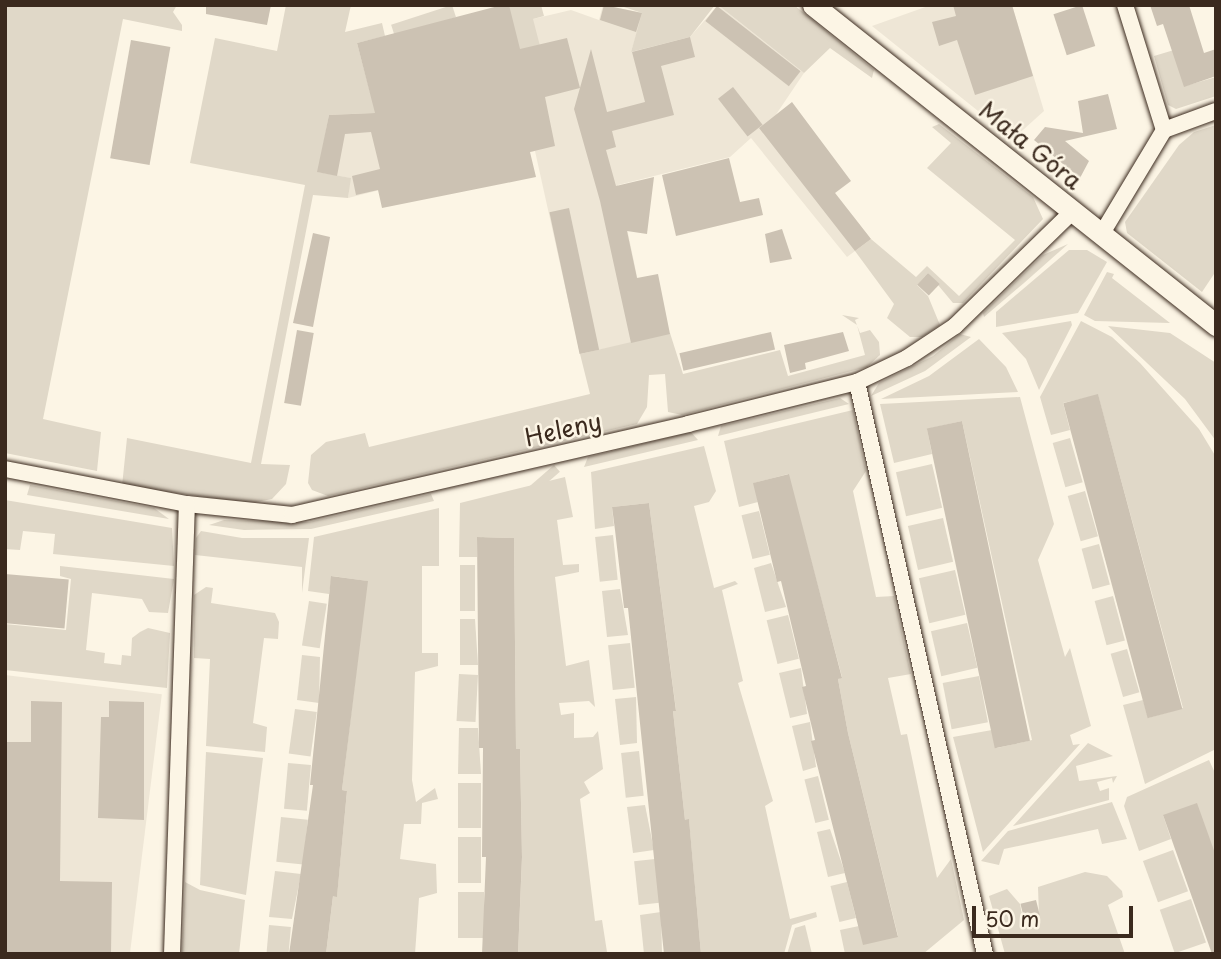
<!DOCTYPE html>
<meta charset="utf-8">
<style>
body{margin:0}
#map{position:relative;width:1221px;height:959px;overflow:hidden;background:#fcf5e5;font-family:"Playpen Sans",sans-serif}
div>[style]{position:absolute}
[style*='--x']{left:calc(var(--x)*1px);top:calc(var(--y)*1px);width:calc(var(--w)*1px);rotate:calc(var(--a)*1deg)}
.built>*{inset:0;background:#eee6d6;transform-origin:0 0}
.green>*{inset:0;background:#e0d8c8;transform-origin:0 0}
.building>*{inset:0;background:#ccc2b3;transform-origin:0 0}
.roads{filter:drop-shadow(0 0 2px #3b2a1e) drop-shadow(0 0 2px #3b2a1e)}
.minor>*{height:16px;margin:-8px;padding:0 8px;transform-origin:8px;border-radius:8px;background:#fcf5e5}
.tertiary>*{height:21px;margin:-10.5px;padding:0 10.5px;transform-origin:10.5px;border-radius:10.5px;background:#fcf5e5}
span{translate:-50% -50%;white-space:nowrap;text-align:center;line-height:1.15;-webkit-text-stroke:5px #fcf5e5;paint-order:stroke}
.street-label{font-size:24px;color:#3b2a1e}
.frame{position:absolute;inset:0;border:7px solid #3b2a1e;pointer-events:none}
.scale{position:absolute;left:972px;top:906px;width:161px;height:32px;box-sizing:border-box;border:4px solid #3b2a1e;border-top:0;padding-left:9px;font-size:21px;line-height:24px;white-space:nowrap;color:#3b2a1e;-webkit-text-stroke:5px #fcf5e5;paint-order:stroke}
</style>
<div id="map">
<div class="built">
<div style="clip-path:polygon(603px 5px,643px 13px,631px 52px,690px 37px,718px 5px,804px 73px,775px 116px,871px 239px,847px 257px,751px 138px,730px 157px,618px 185px,650px 339px,580px 354px,535px 151px,348px 198px,350px 178px,317px 172px,329px 115px,396px 112px,533px 19px,571px 10px,599px 20px)"></div>
<div style="clip-path:polygon(931px 5px,1012px 5px,1044px 111px,1013px 139px,872px 26px)"></div>
<div style="left:5px;top:675px;width:158px;height:279px;rotate:7deg"></div>
</div>
<div class="green">
<div style="clip-path:polygon(5px 5px,177px 5px,173px 12px,182px 25px,182px 31px,123px 19px,43px 419px,101px 432px,97px 471px,5px 453px)"></div>
<div style="clip-path:polygon(286px 5px,351px 5px,345px 32px,382px 23px,385px 36px,357px 43px,370px 92px,509px 5px,541px 5px,544px 16px,533px 19px,547px 73px,396px 112px,329px 115px,318px 172px,351px 178px,348px 198px,313px 195px,261px 464px,290px 465px,286px 484px,272px 499px,251px 503px,122px 486px,127px 438px,251px 463px,305px 185px,190px 163px,215px 38px,277px 51px)"></div>
<div style="left:452px;top:5px;width:13px;height:64px;rotate:72deg"></div>
<div style="clip-path:polygon(618px 5px,715px 5px,690px 37px,631px 52px,642px 13px)"></div>
<div style="clip-path:polygon(718px 5px,794px 5px,874px 70px,872px 78px,830px 48px,804px 73px)"></div>
<div style="clip-path:polygon(1174px 50px,1185px 86px,1216px 77px,1216px 96px,1176px 109px,1168px 105px,1154px 56px)"></div>
<div style="clip-path:polygon(939px 124px,1033px 197px,1043px 219px,963px 303px,953px 303px,928px 273px,917px 285px,928px 296px,940px 325px,922px 337px,910px 337px,887px 318px,894px 304px,855px 251px,871px 239px,916px 277px,927px 266px,959px 296px,1015px 240px,927px 168px,951px 143px,932px 127px)"></div>
<div style="clip-path:polygon(1216px 125px,1216px 271px,1202px 292px,1127px 233px,1125px 222px,1179px 145px,1194px 132px)"></div>
<div style="clip-path:polygon(1068px 244px,1024px 283px,984px 317px,983px 313px,1043px 255px)"></div>
<div style="clip-path:polygon(1069px 250px,1087px 250px,1107px 262px,1078px 313px,996px 327px,996px 312px)"></div>
<div style="clip-path:polygon(1107px 272px,1114px 274px,1112px 278px,1170px 323px,1095px 321px,1084px 315px)"></div>
<div style="clip-path:polygon(842px 315px,859px 318px,855px 320px,860px 333px,870px 330px,879px 342px,880px 355px,867px 367px,682px 415px,668px 412px,665px 374px,649px 375px,647px 407px,637px 424px,328px 496px,312px 490px,308px 483px,311px 455px,326px 442px,365px 433px,369px 447px,590px 394px,580px 354px,670px 333px,683px 374px,780px 350px,788px 376px,865px 355px,857px 325px)"></div>
<div style="clip-path:polygon(1071px 321px,1072px 325px,1039px 390px,1026px 359px,1002px 333px)"></div>
<div style="clip-path:polygon(1081px 321px,1112px 337px,1140px 363px,1199px 429px,1216px 457px,1216px 749px,1145px 784px,1123px 705px,1143px 700px,1148px 718px,1183px 708px,1098px 395px,1063px 403px,1070px 430px,1051px 435px,1040px 397px)"></div>
<div style="clip-path:polygon(1108px 326px,1170px 333px,1216px 363px,1216px 441px,1185px 399px)"></div>
<div style="clip-path:polygon(960px 334px,971px 337px,925px 371px,871px 396px,879px 383px,933px 356px)"></div>
<div style="clip-path:polygon(979px 339px,1006px 367px,1018px 392px,881px 399px,929px 376px)"></div>
<div style="clip-path:polygon(1020px 397px,1054px 524px,1038px 560px,1065px 657px,1070px 648px,1091px 726px,1070px 735px,1073px 745px,1080px 744px,983px 852px,953px 737px,992px 730px,997px 748px,1032px 740px,962px 421px,927px 429px,932px 454px,894px 463px,880px 404px)"></div>
<div style="clip-path:polygon(840px 398px,849px 404px,718px 436px,721px 426px)"></div>
<div style="clip-path:polygon(853px 410px,866px 471px,853px 491px,876px 597px,894px 596px,911px 674px,888px 678px,901px 735px,907px 734px,937px 878px,951px 859px,964px 920px,923px 954px,845px 954px,840px 930px,859px 926px,898px 936px,848px 733px,838px 679px,842px 677px,788px 474px,754px 483px,758px 502px,739px 507px,724px 441px)"></div>
<div style="clip-path:polygon(691px 432px,698px 440px,584px 467px,588px 457px)"></div>
<div style="left:1070px;top:438px;width:46px;height:18px;rotate:74deg"></div>
<div style="clip-path:polygon(704px 446px,716px 491px,709px 502px,694px 506px,714px 588px,735px 581px,738px 584px,722px 590px,743px 681px,738px 683px,773px 801px,765px 806px,790px 919px,816px 912px,817px 917px,792px 925px,784px 954px,701px 954px,689px 820px,685px 820px,673px 711px,676px 710px,649px 503px,612px 507px,614px 526px,595px 529px,591px 472px)"></div>
<div style="left:932px;top:464px;width:45px;height:37px;rotate:77deg"></div>
<div style="left:554px;top:465px;width:9px;height:102px;rotate:49deg"></div>
<div style="clip-path:polygon(565px 477px,573px 517px,557px 520px,563px 565px,579px 564px,579px 572px,555px 577px,566px 666px,589px 660px,595px 707px,589px 701px,559px 703px,561px 715px,574px 713px,574px 738px,593px 737px,598px 731px,603px 769px,584px 782px,590px 793px,580px 799px,595px 921px,602px 920px,607px 952px,518px 954px,522px 858px,520px 749px,516px 749px,514px 538px,477px 537px,477px 557px,459px 557px,460px 503px)"></div>
<div style="clip-path:polygon(30px 485px,154px 508px,169px 519px,27px 495px)"></div>
<div style="left:1085px;top:491px;width:47px;height:18px;rotate:74deg"></div>
<div style="clip-path:polygon(431px 494px,434px 501px,311px 529px,244px 530px,209px 525px,224px 520px,309px 522px)"></div>
<div style="clip-path:polygon(5px 500px,172px 528px,174px 566px,53px 554px,55px 534px,23px 531px,20px 550px,5px 549px)"></div>
<div style="clip-path:polygon(439px 508px,439px 566px,422px 566px,422px 653px,438px 653px,438px 666px,415px 672px,412px 780px,416px 802px,435px 788px,438px 799px,422px 803px,421px 824px,404px 824px,400px 859px,436px 864px,437px 893px,419px 898px,415px 954px,326px 954px,333px 896px,337px 896px,347px 791px,342px 790px,367px 581px,332px 576px,329px 594px,308px 591px,314px 537px)"></div>
<div style="left:759px;top:511px;width:45px;height:18px;rotate:76deg"></div>
<div style="left:943px;top:518px;width:45px;height:36px;rotate:77deg"></div>
<div style="clip-path:polygon(201px 531px,242px 538px,309px 538px,302px 593px,302px 567px,195px 555px,196px 538px)"></div>
<div style="left:613px;top:535px;width:45px;height:18px;rotate:84deg"></div>
<div style="left:1099px;top:544px;width:42px;height:18px;rotate:75deg"></div>
<div style="clip-path:polygon(771px 563px,786px 607px,765px 612px,754px 568px)"></div>
<div style="left:460px;top:565px;width:15px;height:46px"></div>
<div style="clip-path:polygon(60px 566px,174px 579px,168px 613px,149px 612px,142px 599px,92px 593px,86px 650px,105px 653px,104px 663px,121px 665px,122px 655px,131px 656px,132px 638px,140px 632px,148px 628px,170px 633px,167px 688px,5px 670px,5px 624px,66px 630px,71px 579px,60px 576px)"></div>
<div style="left:955px;top:570px;width:46px;height:37px;rotate:77deg"></div>
<div style="clip-path:polygon(206px 587px,213px 588px,211px 603px,275px 613px,279px 622px,278px 639px,264px 638px,253px 723px,267px 727px,265px 752px,206px 746px,210px 659px,194px 658px,194px 595px)"></div>
<div style="clip-path:polygon(620px 589px,628px 635px,607px 637px,602px 591px)"></div>
<div style="left:1113px;top:596px;width:46px;height:19px;rotate:75deg"></div>
<div style="left:309px;top:601px;width:18px;height:45px;rotate:9deg"></div>
<div style="left:788px;top:615px;width:45px;height:22px;rotate:76deg"></div>
<div style="clip-path:polygon(460px 619px,475px 619px,478px 665px,460px 665px)"></div>
<div style="left:967px;top:623px;width:46px;height:37px;rotate:77deg"></div>
<div style="left:630px;top:643px;width:45px;height:22px;rotate:84deg"></div>
<div style="left:1127px;top:649px;width:45px;height:17px;rotate:74deg"></div>
<div style="clip-path:polygon(302px 655px,320px 657px,319px 703px,297px 700px)"></div>
<div style="clip-path:polygon(801px 668px,807px 714px,790px 718px,779px 673px)"></div>
<div style="left:459px;top:674px;width:19px;height:47px;rotate:3deg"></div>
<div style="left:979px;top:676px;width:47px;height:37px;rotate:79deg"></div>
<div style="clip-path:polygon(636px 697px,637px 743px,620px 745px,615px 699px)"></div>
<div style="left:295px;top:709px;width:22px;height:45px;rotate:8deg"></div>
<div style="clip-path:polygon(810px 722px,816px 767px,803px 771px,792px 726px)"></div>
<div style="clip-path:polygon(459px 728px,478px 728px,481px 774px,458px 774px)"></div>
<div style="clip-path:polygon(1088px 743px,1113px 756px,1076px 766px,1079px 781px,1117px 776px,1113px 783px,1112px 778px,1097px 782px,1100px 791px,1109px 788px,1109px 800px,1013px 826px)"></div>
<div style="left:639px;top:751px;width:45px;height:18px;rotate:84deg"></div>
<div style="clip-path:polygon(206px 752px,263px 758px,246px 895px,200px 885px)"></div>
<div style="clip-path:polygon(1209px 760px,1216px 775px,1216px 856px,1163px 815px,1171px 839px,1139px 851px,1124px 806px,1127px 797px)"></div>
<div style="left:288px;top:763px;width:23px;height:46px;rotate:5deg"></div>
<div style="left:818px;top:776px;width:45px;height:14px;rotate:76deg"></div>
<div style="left:458px;top:783px;width:23px;height:45px"></div>
<div style="clip-path:polygon(1112px 802px,1127px 839px,1102px 844px,1098px 829px,1004px 849px,999px 865px,981px 861px,1008px 831px)"></div>
<div style="clip-path:polygon(645px 805px,654px 850px,633px 853px,627px 807px)"></div>
<div style="left:281px;top:817px;width:27px;height:45px;rotate:6deg"></div>
<div style="clip-path:polygon(830px 829px,845px 873px,828px 877px,817px 832px)"></div>
<div style="left:458px;top:837px;width:23px;height:46px"></div>
<div style="left:1173px;top:850px;width:44px;height:32px;rotate:70deg"></div>
<div style="left:655px;top:859px;width:44px;height:21px;rotate:84deg"></div>
<div style="clip-path:polygon(275px 871px,301px 874px,292px 919px,269px 917px)"></div>
<div style="clip-path:polygon(1085px 872px,1107px 876px,1122px 891px,1123px 897px,1108px 905px,1125px 954px,1005px 954px,989px 896px,1007px 889px,1020px 904px,1023px 919px,1039px 916px,1038px 887px)"></div>
<div style="clip-path:polygon(185px 882px,200px 890px,245px 900px,239px 954px,182px 954px)"></div>
<div style="left:847px;top:882px;width:37px;height:17px;rotate:76deg"></div>
<div style="left:458px;top:892px;width:26px;height:46px"></div>
<div style="left:1191px;top:899px;width:46px;height:33px;rotate:71deg"></div>
<div style="clip-path:polygon(661px 912px,662px 954px,644px 954px,640px 915px)"></div>
<div style="left:269px;top:925px;width:22px;height:29px;rotate:5deg"></div>
<div style="clip-path:polygon(805px 925px,812px 954px,787px 954px,795px 928px)"></div>
</div>
<div class="building">
<div style="clip-path:polygon(206px 5px,271px 5px,267px 25px,206px 14px)"></div>
<div style="clip-path:polygon(502px 5px,509px 5px,520px 49px,567px 38px,580px 88px,545px 97px,555px 146px,530px 152px,536px 177px,382px 208px,378px 190px,356px 195px,352px 176px,380px 169px,371px 132px,345px 134px,337px 176px,317px 172px,329px 115px,375px 113px,357px 43px)"></div>
<div style="clip-path:polygon(604px 5px,642px 13px,636px 32px,600px 20px)"></div>
<div style="clip-path:polygon(953px 5px,1012px 5px,1033px 76px,975px 95px,957px 40px,939px 46px,932px 22px,956px 16px)"></div>
<div style="left:1082px;top:5px;width:43px;height:30px;rotate:72deg"></div>
<div style="clip-path:polygon(1150px 5px,1189px 5px,1204px 53px,1216px 49px,1216px 76px,1184px 87px,1163px 24px,1157px 26px)"></div>
<div style="left:717px;top:6px;width:106px;height:19px;rotate:38deg"></div>
<div style="clip-path:polygon(690px 37px,695px 57px,661px 66px,674px 115px,612px 131px,616px 147px,606px 150px,616px 186px,654px 177px,647px 234px,627px 231px,637px 278px,658px 274px,670px 334px,631px 343px,600px 201px,574px 109px,591px 49px,607px 112px,645px 102px,632px 52px)"></div>
<div style="left:131px;top:40px;width:40px;height:120px;rotate:10deg"></div>
<div style="left:733px;top:87px;width:48px;height:19px;rotate:52deg"></div>
<div style="clip-path:polygon(1108px 94px,1117px 129px,1065px 141px,1089px 161px,1080px 178px,1034px 140px,1045px 127px,1083px 133px,1078px 101px)"></div>
<div style="clip-path:polygon(792px 102px,851px 181px,835px 193px,871px 239px,855px 251px,759px 128px)"></div>
<div style="clip-path:polygon(729px 158px,740px 202px,759px 198px,763px 215px,676px 236px,662px 175px)"></div>
<div style="left:569px;top:208px;width:145px;height:20px;rotate:78deg"></div>
<div style="clip-path:polygon(782px 229px,792px 259px,770px 263px,765px 234px)"></div>
<div style="clip-path:polygon(313px 233px,330px 237px,313px 327px,293px 323px)"></div>
<div style="left:928px;top:273px;width:16px;height:16px;rotate:43deg"></div>
<div style="left:297px;top:330px;width:17px;height:74px;rotate:10deg"></div>
<div style="left:771px;top:332px;width:18px;height:94px;rotate:77deg"></div>
<div style="clip-path:polygon(843px 332px,849px 351px,805px 363px,806px 369px,790px 373px,784px 345px)"></div>
<div style="left:1098px;top:394px;width:326px;height:36px;rotate:75deg"></div>
<div style="left:962px;top:421px;width:327px;height:36px;rotate:78deg"></div>
<div style="clip-path:polygon(789px 474px,842px 678px,838px 679px,848px 733px,898px 937px,863px 945px,811px 741px,815px 740px,802px 687px,806px 686px,781px 581px,777px 582px,753px 483px)"></div>
<div style="clip-path:polygon(649px 503px,676px 711px,673px 711px,685px 820px,689px 819px,701px 954px,664px 954px,628px 608px,624px 608px,615px 530px,612px 507px)"></div>
<div style="clip-path:polygon(477px 537px,514px 538px,516px 749px,520px 749px,522px 857px,518px 954px,482px 954px,486px 857px,482px 857px,483px 748px,479px 748px)"></div>
<div style="left:5px;top:574px;width:64px;height:49px;rotate:5deg"></div>
<div style="clip-path:polygon(331px 576px,368px 581px,342px 790px,347px 791px,337px 897px,333px 896px,326px 954px,289px 954px,313px 785px,310px 785px)"></div>
<div style="clip-path:polygon(31px 701px,62px 702px,60px 881px,112px 882px,111px 954px,5px 954px,5px 742px,31px 742px)"></div>
<div style="clip-path:polygon(109px 701px,144px 702px,144px 820px,98px 818px,101px 717px,109px 717px)"></div>
<div style="clip-path:polygon(1197px 803px,1216px 856px,1216px 954px,1212px 954px,1163px 815px)"></div>
<div style="left:1036px;top:900px;width:16px;height:16px;rotate:76deg"></div>
</div>
<div class="roads">
<div class="minor">
<div style="--x:1125;--y:5;--w:131;--a:72.7"></div>
<div style="--x:1101;--y:235;--w:122;--a:-59"></div>
<div style="--x:1164;--y:130;--w:55;--a:-20.1"></div>
<div style="--x:857;--y:382;--w:586;--a:77.39"></div>
<div style="--x:5;--y:469;--w:185;--a:10.9"></div>
<div style="--x:187;--y:504;--w:106;--a:6"></div>
<div style="--x:292;--y:515;--w:406;--a:-12.9"></div>
<div style="--x:688;--y:424;--w:174;--a:-14"></div>
<div style="--x:857;--y:382;--w:55;--a:-25.6"></div>
<div style="--x:907;--y:358;--w:58;--a:-33.7"></div>
<div style="--x:955;--y:326;--w:163;--a:-44.3"></div>
<div style="--x:172;--y:954;--w:450;--a:-88.1"></div>
</div>
<div class="tertiary">
<div style="--x:813;--y:5;--w:515;--a:38.45"></div>
</div>
</div>
<div class="street-label">
<span style="left:1031px;top:145px;rotate:39deg">Mała Góra</span>
<span style="left:563px;top:429px;rotate:-13deg">Heleny</span>
</div>
<div class="frame"></div>
<div class="scale">50 m</div>
</div>
